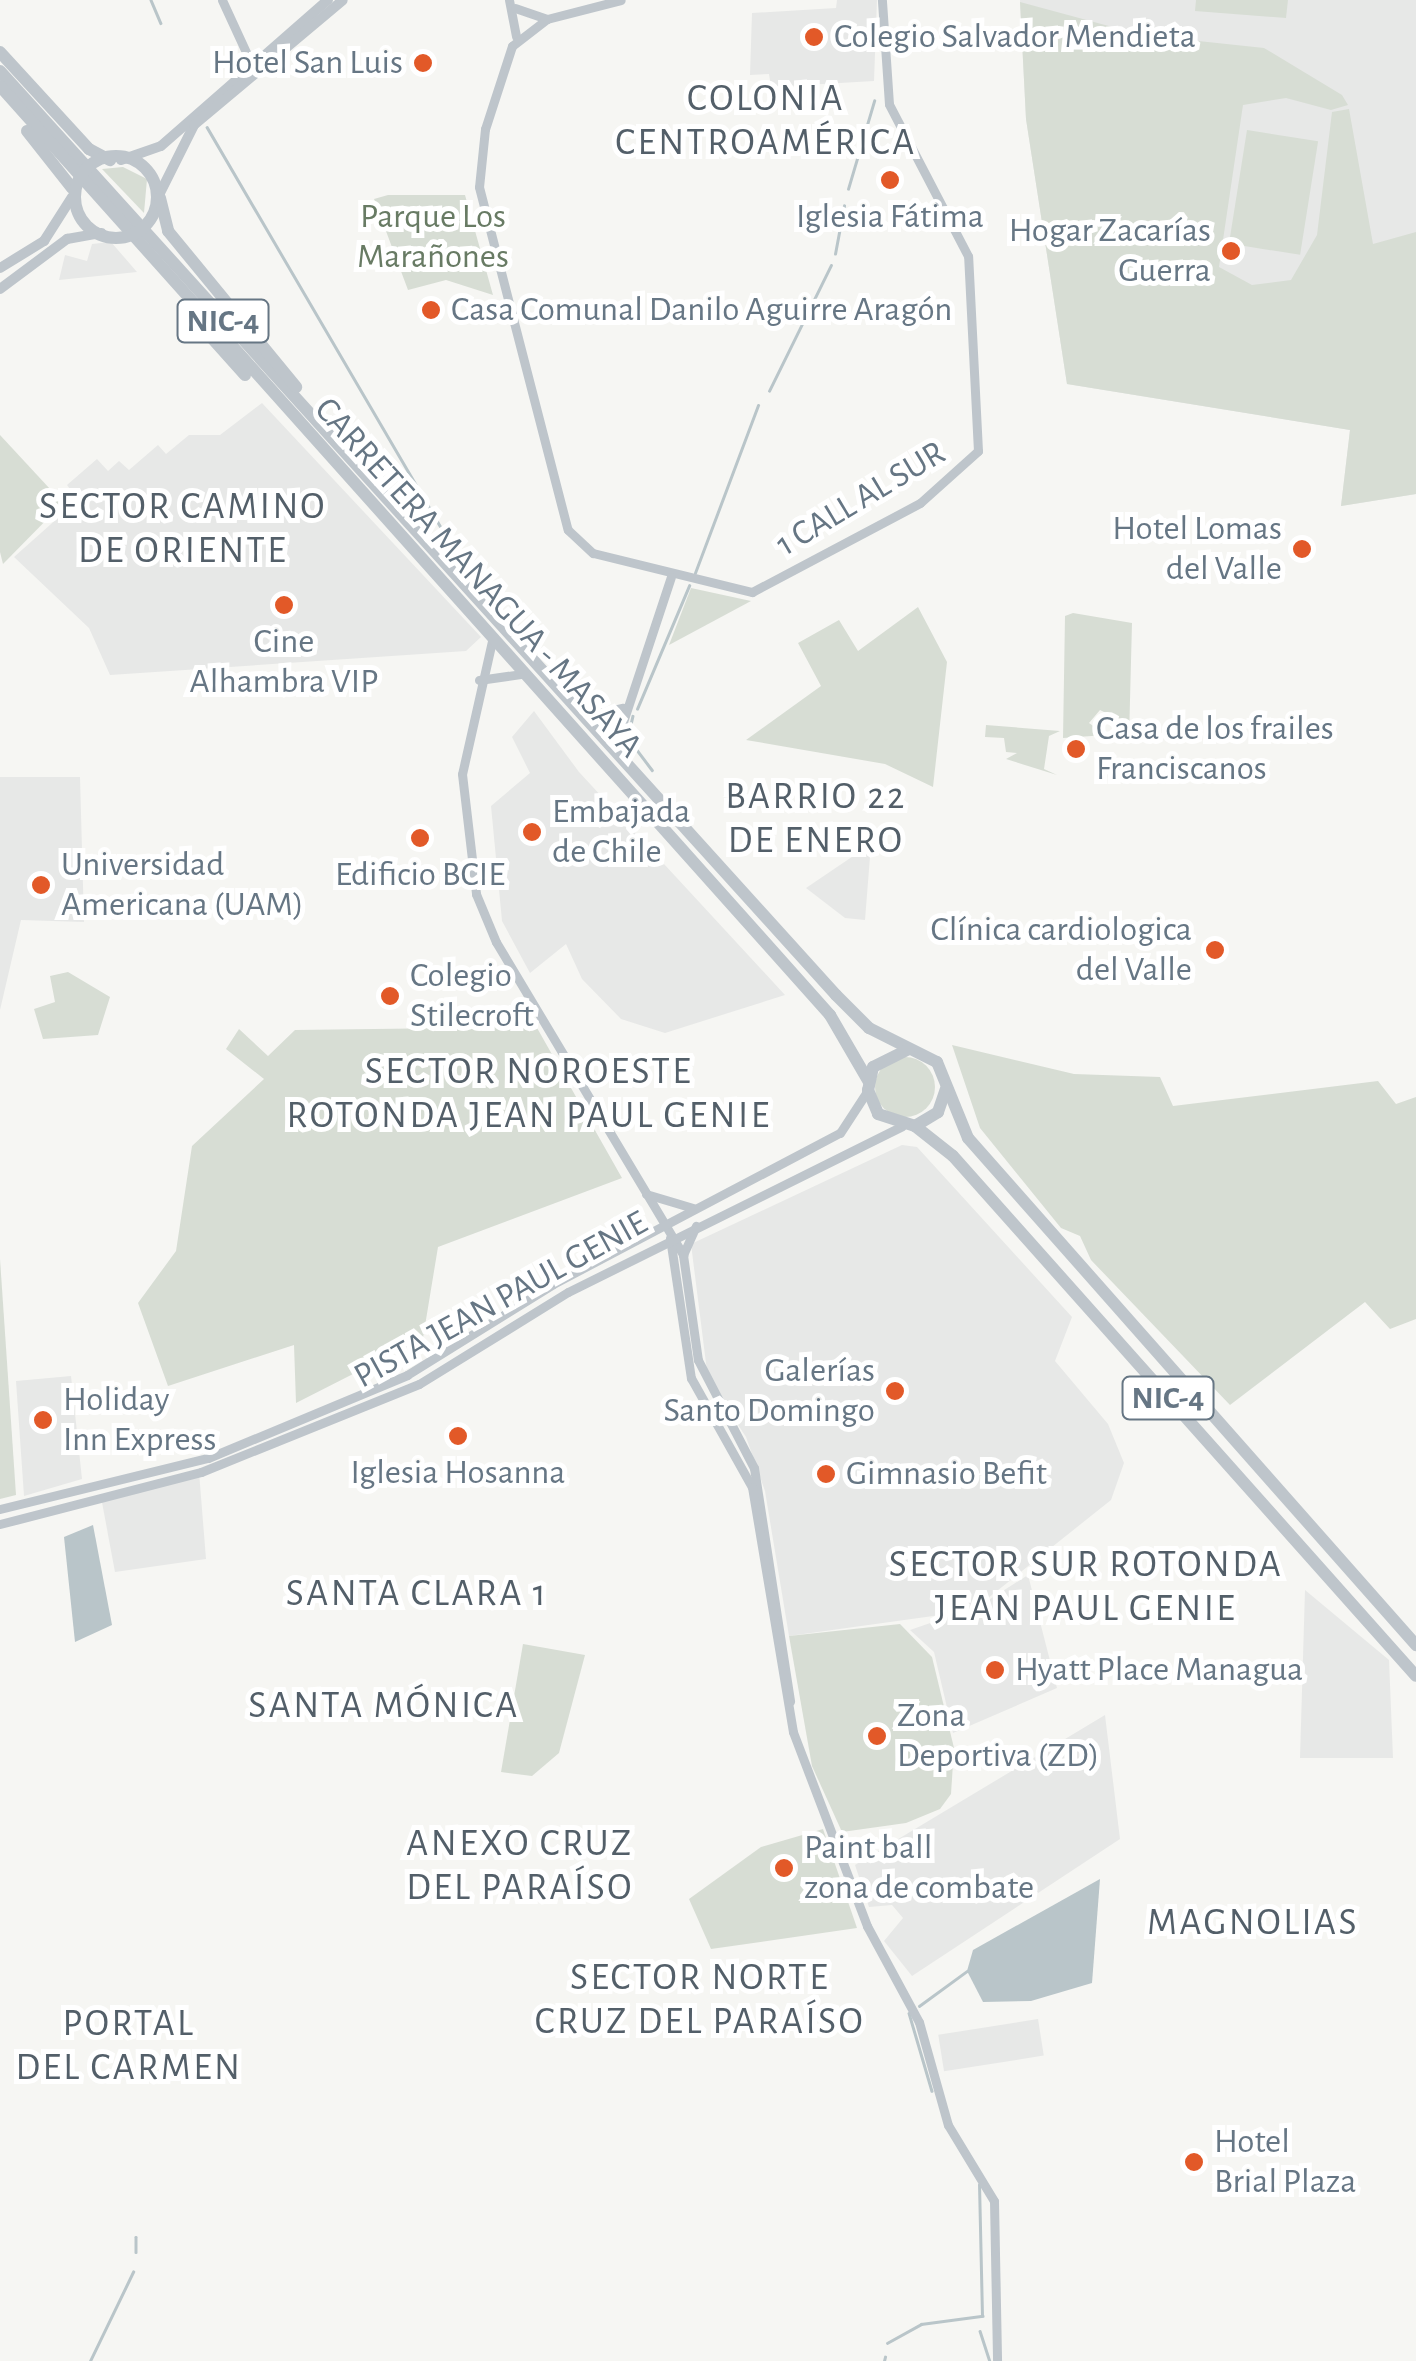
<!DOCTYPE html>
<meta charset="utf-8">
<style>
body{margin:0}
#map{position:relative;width:1416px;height:2361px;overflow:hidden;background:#f6f6f3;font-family:"Alegreya Sans",sans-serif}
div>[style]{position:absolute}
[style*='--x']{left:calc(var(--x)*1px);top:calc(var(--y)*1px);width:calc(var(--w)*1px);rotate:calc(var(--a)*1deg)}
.built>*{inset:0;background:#e7e8e7;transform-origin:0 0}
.green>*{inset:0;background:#d7ddd4;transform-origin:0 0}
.round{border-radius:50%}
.water>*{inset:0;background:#b9c5c9}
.stream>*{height:2.5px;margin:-1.25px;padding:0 1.25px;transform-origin:1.25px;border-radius:1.25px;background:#b9c5c9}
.secondary>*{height:9px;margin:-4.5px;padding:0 4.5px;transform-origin:4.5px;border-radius:4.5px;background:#bec5cb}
.primary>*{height:10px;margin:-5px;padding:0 5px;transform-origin:5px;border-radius:5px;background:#bec5cb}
.highway>*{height:12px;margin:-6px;padding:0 6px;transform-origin:6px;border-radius:6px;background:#bec5cb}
.highway>.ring{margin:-6px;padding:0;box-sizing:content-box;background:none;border:12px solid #bec5cb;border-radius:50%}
.dots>*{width:28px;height:28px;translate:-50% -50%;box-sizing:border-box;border:5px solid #fff;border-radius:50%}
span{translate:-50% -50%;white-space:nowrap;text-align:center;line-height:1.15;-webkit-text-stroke:10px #fff;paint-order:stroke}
.shield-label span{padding:2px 8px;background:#fff;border:2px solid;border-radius:8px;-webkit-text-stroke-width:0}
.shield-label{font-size:32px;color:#667684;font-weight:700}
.poi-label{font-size:35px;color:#667684}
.left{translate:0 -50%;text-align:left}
.right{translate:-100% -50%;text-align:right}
.park-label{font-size:35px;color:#687b64}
.street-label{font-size:35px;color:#667684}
.neighbourhood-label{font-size:38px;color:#535f69;letter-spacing:2.5px}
</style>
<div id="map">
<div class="built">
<div style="clip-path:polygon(837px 0,877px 0,874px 81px,771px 87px,769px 74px,750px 75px,752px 13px,836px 8px)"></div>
<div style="clip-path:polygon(1020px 0,1416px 0,1416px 494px,1341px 506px,1350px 430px,1067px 384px,1026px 119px)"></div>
<div style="clip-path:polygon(111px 242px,137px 272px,59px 280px,65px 255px,87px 261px,92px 244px)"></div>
<div style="clip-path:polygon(262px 403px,481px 637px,466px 651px,110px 675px,89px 628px,14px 557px,78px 500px,67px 485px,97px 459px,108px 471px,119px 461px,129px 470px,158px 445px,166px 454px,189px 435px,220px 435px)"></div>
<div style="clip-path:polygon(534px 711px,579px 772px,785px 995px,665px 1033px,621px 1019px,582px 979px,566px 944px,530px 973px,502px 921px,491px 806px,530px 773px,512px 737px)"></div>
<div style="clip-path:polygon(0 777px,80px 777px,84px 922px,21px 920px,0 1010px)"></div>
<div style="clip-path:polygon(871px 844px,865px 920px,845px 918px,806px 888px)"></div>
<div style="clip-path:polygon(902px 1145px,917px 1147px,1072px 1317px,1055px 1361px,1108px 1424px,1124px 1463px,1111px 1500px,973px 1610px,1028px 1575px,1057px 1688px,953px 1733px,934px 1652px,910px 1630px,962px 1612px,789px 1636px,765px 1491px,746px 1437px,708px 1379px,691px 1244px)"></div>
<div style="clip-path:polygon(71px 1376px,82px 1479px,24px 1496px,16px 1381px)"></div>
<div style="clip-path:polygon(199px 1472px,206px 1559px,115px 1572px,101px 1497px)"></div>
<div style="clip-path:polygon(1305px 1590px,1389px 1660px,1393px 1758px,1300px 1758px)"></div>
<div style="clip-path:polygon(1105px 1715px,1120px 1839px,912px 1976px,884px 1941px,903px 1918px,892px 1905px,869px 1907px,855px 1865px)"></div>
<div style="left:1038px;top:2019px;width:37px;height:101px;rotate:81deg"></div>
</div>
<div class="green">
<div style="clip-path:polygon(1196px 0,1288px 0,1286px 18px,1195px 11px)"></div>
<div style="clip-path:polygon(1020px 2px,1142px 35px,1264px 48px,1342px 95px,1348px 105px,1331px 110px,1286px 98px,1243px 105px,1219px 267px,1252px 285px,1291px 280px,1317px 235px,1332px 112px,1349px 109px,1373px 244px,1416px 232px,1416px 494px,1341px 506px,1350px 430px,1067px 384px,1026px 119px)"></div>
<div style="left:1247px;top:130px;width:72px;height:115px;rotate:9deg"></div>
<div style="clip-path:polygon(123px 167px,147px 179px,144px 213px,102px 169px)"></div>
<div style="clip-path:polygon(388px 195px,465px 195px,493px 295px,446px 280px,408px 290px,374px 199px)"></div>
<div style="clip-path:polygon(0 435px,63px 503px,3px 564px,0 552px)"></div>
<div style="clip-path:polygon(691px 588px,751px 601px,669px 645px)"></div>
<div style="clip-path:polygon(918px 607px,947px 662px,933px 787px,885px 764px,746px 740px,821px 686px,798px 643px,839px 620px,858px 651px)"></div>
<div style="clip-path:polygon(1073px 613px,1132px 623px,1129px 739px,1113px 737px,1112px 716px,1100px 710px,1089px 723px,1106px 735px,1063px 738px,1065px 616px)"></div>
<div style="clip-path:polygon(986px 725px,1060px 731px,1049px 736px,1044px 769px,1057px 775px,1006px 759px,1017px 753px,1006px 752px,1004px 738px,985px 737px)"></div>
<div style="clip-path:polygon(68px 972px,110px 997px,98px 1035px,43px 1039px,34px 1009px,55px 1002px,50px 976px)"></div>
<div style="clip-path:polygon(528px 1012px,622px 1178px,438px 1247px,421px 1350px,414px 1343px,296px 1403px,294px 1345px,168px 1386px,138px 1303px,176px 1251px,192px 1146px,264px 1079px,226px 1049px,239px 1029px,268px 1056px,295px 1030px,453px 1028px)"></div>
<div style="clip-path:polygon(952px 1045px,1074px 1074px,1160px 1077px,1173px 1106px,1378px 1081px,1396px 1104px,1416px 1097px,1416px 1319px,1390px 1329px,1365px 1302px,1230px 1405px,1091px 1260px,1080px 1236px,1061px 1228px,980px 1128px)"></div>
<div class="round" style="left:875px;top:1057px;width:60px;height:60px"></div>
<div style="clip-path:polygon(0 1259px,16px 1495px,0 1499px)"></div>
<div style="clip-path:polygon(900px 1624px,932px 1657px,954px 1748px,951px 1794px,940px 1809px,906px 1823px,842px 1832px,812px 1766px,789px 1636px)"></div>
<div style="clip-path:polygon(523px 1644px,585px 1655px,559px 1753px,532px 1776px,501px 1772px)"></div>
<div style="clip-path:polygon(823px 1829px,857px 1928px,711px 1949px,689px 1899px,761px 1847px)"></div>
</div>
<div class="water">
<div style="clip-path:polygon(93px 1525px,112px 1625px,75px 1642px,64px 1537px)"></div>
<div style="clip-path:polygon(1100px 1879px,1092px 1983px,1031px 2001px,983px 2002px,967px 1971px,973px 1950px)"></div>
</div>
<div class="stream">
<div style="--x:151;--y:0;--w:25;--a:67"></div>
<div style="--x:207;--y:127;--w:476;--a:59.7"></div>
<div style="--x:848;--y:189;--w:92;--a:-73.5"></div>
<div style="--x:835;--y:254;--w:49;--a:-79.4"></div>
<div style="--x:769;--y:391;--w:140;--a:-63.8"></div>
<div style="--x:695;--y:573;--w:179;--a:-69.4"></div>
<div style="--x:637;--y:709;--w:134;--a:-67.1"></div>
<div style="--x:633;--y:716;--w:23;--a:103"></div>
<div style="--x:628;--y:738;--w:40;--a:53"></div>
<div style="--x:919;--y:2006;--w:59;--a:-36.1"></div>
<div style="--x:909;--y:2013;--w:81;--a:73.6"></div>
<div style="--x:136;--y:2237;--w:15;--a:90"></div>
<div style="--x:980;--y:2331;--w:32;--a:72"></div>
<div style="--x:887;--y:2343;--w:39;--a:-29"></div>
<div style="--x:921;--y:2324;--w:62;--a:-7.5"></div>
<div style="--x:982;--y:2316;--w:131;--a:-91.3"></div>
<div style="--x:90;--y:2361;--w:99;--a:-64.2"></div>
<div style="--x:884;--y:2361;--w:4;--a:-76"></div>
</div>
<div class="secondary">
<div style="--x:222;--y:0;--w:69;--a:65.3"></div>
<div style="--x:509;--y:0;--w:37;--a:79"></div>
<div style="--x:515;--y:8;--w:34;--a:19"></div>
<div style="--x:547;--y:19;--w:76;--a:-14.4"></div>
<div style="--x:547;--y:19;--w:44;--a:142.4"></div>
<div style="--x:512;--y:46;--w:87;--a:108"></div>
<div style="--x:485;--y:129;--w:58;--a:95.9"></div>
<div style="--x:479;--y:187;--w:354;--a:75.5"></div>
<div style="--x:568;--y:530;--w:34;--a:43"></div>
<div style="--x:593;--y:553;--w:164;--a:13.8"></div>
<div style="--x:752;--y:592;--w:190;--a:-27.9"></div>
<div style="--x:920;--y:503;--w:78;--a:-41.9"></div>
<div style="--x:978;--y:451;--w:195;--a:-92.9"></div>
<div style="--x:968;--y:256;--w:171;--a:-117.5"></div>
<div style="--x:889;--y:104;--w:104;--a:-93.9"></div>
<div style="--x:492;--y:641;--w:136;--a:102.7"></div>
<div style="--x:462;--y:774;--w:121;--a:83.3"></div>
<div style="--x:476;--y:894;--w:52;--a:67.4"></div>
<div style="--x:496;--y:942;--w:365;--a:59.1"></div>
<div style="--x:683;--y:1255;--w:106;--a:81.9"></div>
<div style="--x:698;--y:1360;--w:122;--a:62.6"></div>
<div style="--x:754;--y:1468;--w:236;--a:81.2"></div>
<div style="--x:479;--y:680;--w:42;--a:-8.1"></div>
<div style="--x:587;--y:716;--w:37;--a:-13"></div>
<div style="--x:615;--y:746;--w:178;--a:-71.7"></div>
<div style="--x:646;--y:1194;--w:49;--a:16.6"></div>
<div style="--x:670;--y:1238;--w:142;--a:81.5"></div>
<div style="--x:691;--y:1378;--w:125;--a:60.8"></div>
<div style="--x:752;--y:1487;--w:248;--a:80.5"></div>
<div style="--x:793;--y:1732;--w:208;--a:69.1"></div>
<div style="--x:867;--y:1926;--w:109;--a:61.6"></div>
<div style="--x:919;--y:2022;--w:107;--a:74.3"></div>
<div style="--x:948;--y:2125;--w:89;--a:58.8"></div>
<div style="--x:994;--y:2201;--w:160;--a:88.9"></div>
<div style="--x:683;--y:1255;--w:32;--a:-66"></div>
<div style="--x:0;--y:1509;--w:214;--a:-13.8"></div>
<div style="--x:208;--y:1458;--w:216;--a:-22.6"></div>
<div style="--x:407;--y:1375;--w:172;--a:-31.9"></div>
<div style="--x:553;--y:1284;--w:324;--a:-27.8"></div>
<div style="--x:840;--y:1133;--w:51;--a:-56.9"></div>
<div style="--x:0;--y:1524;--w:208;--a:-14.5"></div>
<div style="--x:201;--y:1472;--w:235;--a:-22"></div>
<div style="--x:419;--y:1384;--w:175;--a:-31.7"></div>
<div style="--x:568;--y:1292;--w:373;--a:-26.4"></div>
</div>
<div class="primary">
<div style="--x:121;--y:160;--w:42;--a:-19.3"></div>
<div style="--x:161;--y:146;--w:222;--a:-41.2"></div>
<div style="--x:160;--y:193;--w:76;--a:-63.4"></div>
<div style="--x:194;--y:125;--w:194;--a:-40"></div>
<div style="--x:0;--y:268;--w:52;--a:-31.5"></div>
<div style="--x:44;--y:241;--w:52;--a:-57.5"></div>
<div style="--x:0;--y:289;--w:84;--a:-36.7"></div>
<div style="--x:67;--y:239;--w:35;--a:-10"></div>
</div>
<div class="highway">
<div style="--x:0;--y:52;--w:132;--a:47.5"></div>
<div style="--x:89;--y:149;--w:24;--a:28"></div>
<div style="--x:0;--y:71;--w:1246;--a:47.86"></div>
<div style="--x:836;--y:995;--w:47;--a:45"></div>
<div style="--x:869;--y:1028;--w:76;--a:26.6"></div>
<div style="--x:937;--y:1062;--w:82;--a:67.8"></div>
<div style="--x:968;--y:1138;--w:677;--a:48.54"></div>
<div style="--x:0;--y:86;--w:1246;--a:48.22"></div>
<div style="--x:830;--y:1015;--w:78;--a:59.8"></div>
<div style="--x:27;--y:131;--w:73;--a:51.7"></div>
<div class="ring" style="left:75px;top:156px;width:70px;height:70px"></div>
<div style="--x:160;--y:198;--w:34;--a:76"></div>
<div style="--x:168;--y:231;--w:202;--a:50.6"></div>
<div style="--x:185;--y:308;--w:90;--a:48.2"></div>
<div style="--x:909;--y:1049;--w:40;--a:153.4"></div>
<div style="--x:873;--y:1067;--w:24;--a:102"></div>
<div style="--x:868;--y:1090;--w:26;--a:67"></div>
<div style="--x:878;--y:1114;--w:39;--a:18"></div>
<div style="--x:915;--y:1126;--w:27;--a:-31"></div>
<div style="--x:938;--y:1112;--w:24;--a:-71"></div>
<div style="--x:915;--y:1126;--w:48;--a:38.3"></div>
<div style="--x:953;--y:1156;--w:696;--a:48.32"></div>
</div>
<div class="dots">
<div style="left:814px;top:37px;background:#e25928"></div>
<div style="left:423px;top:63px;background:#e25928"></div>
<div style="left:890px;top:180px;background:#e25928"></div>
<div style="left:1231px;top:251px;background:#e25928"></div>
<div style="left:431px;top:310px;background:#e25928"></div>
<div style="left:1302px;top:549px;background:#e25928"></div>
<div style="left:284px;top:605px;background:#e25928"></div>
<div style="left:1076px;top:749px;background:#e25928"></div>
<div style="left:532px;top:832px;background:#e25928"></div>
<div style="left:420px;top:838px;background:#e25928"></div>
<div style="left:41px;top:885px;background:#e25928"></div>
<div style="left:1215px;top:950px;background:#e25928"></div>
<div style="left:390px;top:996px;background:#e25928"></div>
<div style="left:895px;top:1391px;background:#e25928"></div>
<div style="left:43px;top:1420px;background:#e25928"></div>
<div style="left:458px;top:1436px;background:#e25928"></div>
<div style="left:826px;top:1474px;background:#e25928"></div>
<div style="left:995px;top:1670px;background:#e25928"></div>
<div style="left:877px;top:1736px;background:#e25928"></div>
<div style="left:784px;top:1868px;background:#e25928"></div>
<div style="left:1194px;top:2162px;background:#e25928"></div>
</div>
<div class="shield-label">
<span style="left:223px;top:321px">NIC-4</span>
<span style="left:1168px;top:1398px">NIC-4</span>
</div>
<div class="poi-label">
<span class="left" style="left:834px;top:37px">Colegio Salvador Mendieta</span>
<span class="right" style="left:403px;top:63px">Hotel San Luis</span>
<span style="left:890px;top:217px">Iglesia Fátima</span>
<span class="right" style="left:1211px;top:251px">Hogar Zacarías<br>Guerra</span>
<span class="left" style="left:451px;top:310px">Casa Comunal Danilo Aguirre Aragón</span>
<span class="right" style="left:1282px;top:549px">Hotel Lomas<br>del Valle</span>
<span style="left:284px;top:662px">Cine<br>Alhambra VIP</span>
<span class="left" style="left:1096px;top:749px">Casa de los frailes<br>Franciscanos</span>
<span class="left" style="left:552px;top:832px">Embajada<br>de Chile</span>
<span class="left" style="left:61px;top:885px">Universidad<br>Americana (UAM)</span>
<span style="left:420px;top:875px">Edificio BCIE</span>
<span class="right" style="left:1192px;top:950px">Clínica cardiologica<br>del Valle</span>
<span class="left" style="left:410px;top:996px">Colegio<br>Stilecroft</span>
<span class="right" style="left:875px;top:1391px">Galerías<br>Santo Domingo</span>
<span class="left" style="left:63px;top:1420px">Holiday<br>Inn Express</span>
<span style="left:458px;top:1473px">Iglesia Hosanna</span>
<span class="left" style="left:846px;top:1474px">Gimnasio Befit</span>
<span class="left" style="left:1015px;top:1670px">Hyatt Place Managua</span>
<span class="left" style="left:897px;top:1736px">Zona<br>Deportiva (ZD)</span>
<span class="left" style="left:804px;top:1868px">Paint ball<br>zona de combate</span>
<span class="left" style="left:1214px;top:2162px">Hotel<br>Brial Plaza</span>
</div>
<div class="park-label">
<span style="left:433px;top:237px">Parque Los<br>Marañones</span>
</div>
<div class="street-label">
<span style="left:861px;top:499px;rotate:-31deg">1 CALL AL SUR</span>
<span style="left:478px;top:578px;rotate:48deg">CARRETERA MANAGUA - MASAYA</span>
<span style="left:501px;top:1300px;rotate:-29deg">PISTA JEAN PAUL GENIE</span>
</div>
<div class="neighbourhood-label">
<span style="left:766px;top:122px">COLONIA<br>CENTROAMÉRICA</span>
<span style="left:183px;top:530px">SECTOR CAMINO<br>DE ORIENTE</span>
<span style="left:816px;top:820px">BARRIO 22<br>DE ENERO</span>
<span style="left:529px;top:1095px">SECTOR NOROESTE<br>ROTONDA JEAN PAUL GENIE</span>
<span style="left:1086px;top:1588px">SECTOR SUR ROTONDA<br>JEAN PAUL GENIE</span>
<span style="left:417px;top:1595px">SANTA CLARA 1</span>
<span style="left:384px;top:1707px">SANTA MÓNICA</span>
<span style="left:520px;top:1867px">ANEXO CRUZ<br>DEL PARAÍSO</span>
<span style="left:1253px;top:1924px">MAGNOLIAS</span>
<span style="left:700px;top:2001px">SECTOR NORTE<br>CRUZ DEL PARAÍSO</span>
<span style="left:129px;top:2047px">PORTAL<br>DEL CARMEN</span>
</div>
</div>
